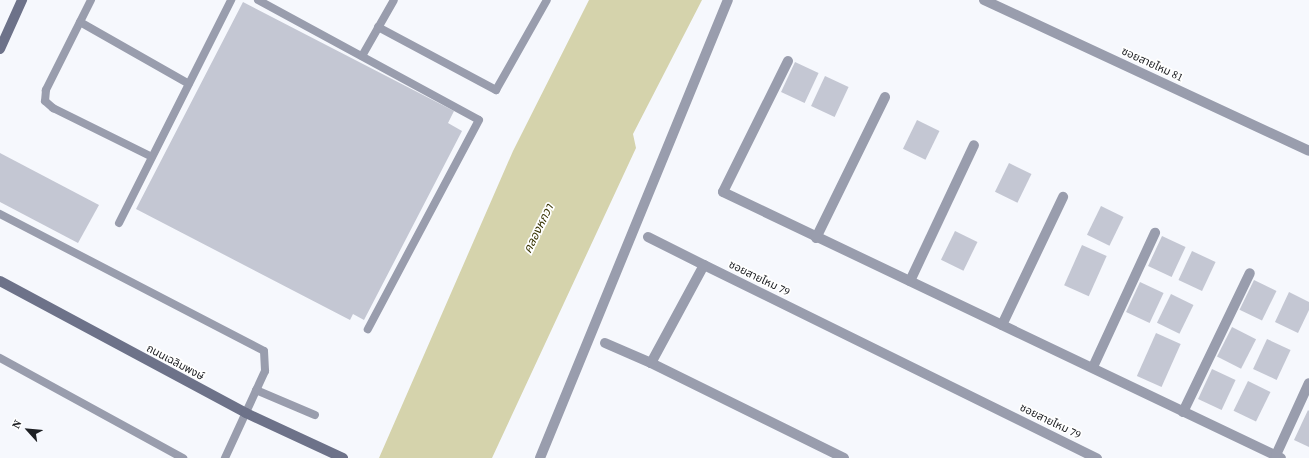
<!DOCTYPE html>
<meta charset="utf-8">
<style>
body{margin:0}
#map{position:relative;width:1309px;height:458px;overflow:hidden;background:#f6f8fd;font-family:"Source Serif 4","Noto Sans Thai",serif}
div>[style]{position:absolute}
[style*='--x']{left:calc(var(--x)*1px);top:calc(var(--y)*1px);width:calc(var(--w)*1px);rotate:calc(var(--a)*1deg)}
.water>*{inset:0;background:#d5d3ac}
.building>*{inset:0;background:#c4c7d3;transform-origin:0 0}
.service>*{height:8px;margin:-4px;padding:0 4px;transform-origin:4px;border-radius:4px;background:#999dad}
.minor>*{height:10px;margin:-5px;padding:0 5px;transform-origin:5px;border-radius:5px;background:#999dad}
.secondary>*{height:10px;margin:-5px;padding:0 5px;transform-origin:5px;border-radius:5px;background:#6d7289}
span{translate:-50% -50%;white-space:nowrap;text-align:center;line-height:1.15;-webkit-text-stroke:3.5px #fff;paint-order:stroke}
.street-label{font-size:11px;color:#1e2024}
.water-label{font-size:12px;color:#3a3605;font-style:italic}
.north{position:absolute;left:8px;top:410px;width:40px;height:40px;-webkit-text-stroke:3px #fff;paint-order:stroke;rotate:297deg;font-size:11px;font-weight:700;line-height:16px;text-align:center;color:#1e2024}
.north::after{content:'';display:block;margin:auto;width:14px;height:18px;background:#1e2024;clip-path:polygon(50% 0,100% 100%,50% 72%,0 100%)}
</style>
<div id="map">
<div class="water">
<div style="clip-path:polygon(589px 0,702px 0,633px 134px,636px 148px,492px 458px,379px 458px,513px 151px)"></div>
</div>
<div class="building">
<div style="clip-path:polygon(243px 2px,454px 111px,448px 123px,462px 131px,364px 320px,353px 314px,350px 320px,136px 209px)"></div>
<div style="left:795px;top:62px;width:26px;height:33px;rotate:25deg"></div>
<div style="left:825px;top:76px;width:26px;height:33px;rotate:25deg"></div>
<div style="left:917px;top:120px;width:25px;height:32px;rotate:26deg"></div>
<div style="clip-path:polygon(0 153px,99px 205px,78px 243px,0 202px)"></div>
<div style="left:1009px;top:163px;width:25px;height:32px;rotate:26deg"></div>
<div style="left:1101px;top:206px;width:25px;height:32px;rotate:26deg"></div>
<div style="left:955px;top:231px;width:25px;height:32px;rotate:26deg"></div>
<div style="left:1162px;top:236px;width:26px;height:33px;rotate:25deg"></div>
<div style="left:1082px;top:245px;width:27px;height:44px;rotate:24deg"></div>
<div style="left:1192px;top:251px;width:26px;height:32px;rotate:25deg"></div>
<div style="left:1254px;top:280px;width:25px;height:33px;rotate:26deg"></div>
<div style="left:1140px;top:282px;width:26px;height:33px;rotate:25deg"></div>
<div style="clip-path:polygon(1289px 292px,1309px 302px,1309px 310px,1298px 333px,1275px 322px)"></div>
<div style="left:1171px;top:294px;width:25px;height:32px;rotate:26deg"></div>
<div style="left:1232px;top:327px;width:27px;height:33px;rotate:27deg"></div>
<div style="left:1156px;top:333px;width:27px;height:47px;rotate:24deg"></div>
<div style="left:1267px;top:339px;width:26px;height:33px;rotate:25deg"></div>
<div style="left:1212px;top:369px;width:26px;height:33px;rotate:25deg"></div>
<div style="left:1248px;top:381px;width:25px;height:33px;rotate:26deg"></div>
<div style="clip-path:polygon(1308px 410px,1309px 411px,1309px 447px,1294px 440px)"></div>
</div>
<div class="service">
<div style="--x:91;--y:0;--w:101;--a:116.6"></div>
<div style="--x:46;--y:90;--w:11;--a:95"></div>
<div style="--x:45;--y:101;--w:11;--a:41"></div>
<div style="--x:53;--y:108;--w:110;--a:26.3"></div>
<div style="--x:258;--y:0;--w:251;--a:28.5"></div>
<div style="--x:479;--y:120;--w:237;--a:118"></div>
<div style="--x:80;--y:22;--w:125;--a:29.6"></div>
<div style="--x:378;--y:27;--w:134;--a:28.1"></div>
<div style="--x:496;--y:90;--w:103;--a:-60.5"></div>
<div style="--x:362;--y:56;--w:64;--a:-60.3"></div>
<div style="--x:0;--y:214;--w:297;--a:27.4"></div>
<div style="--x:264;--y:351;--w:20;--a:87"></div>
<div style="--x:265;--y:371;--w:96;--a:114.7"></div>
<div style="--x:119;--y:223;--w:250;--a:-63.3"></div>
<div style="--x:0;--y:358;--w:209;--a:28.7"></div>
<div style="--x:256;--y:390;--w:64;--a:23"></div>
</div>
<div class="minor">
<div style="--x:984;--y:0;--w:358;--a:24.9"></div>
<div style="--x:788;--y:61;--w:146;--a:116.4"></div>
<div style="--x:723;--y:192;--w:618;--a:25.49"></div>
<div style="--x:648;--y:237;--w:63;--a:26.6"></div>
<div style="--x:816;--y:238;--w:157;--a:-63.9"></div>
<div style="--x:910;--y:281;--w:150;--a:-64.8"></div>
<div style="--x:1002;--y:325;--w:142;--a:-64.5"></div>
<div style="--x:605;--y:343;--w:50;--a:23.5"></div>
<div style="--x:1093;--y:367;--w:148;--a:-65.2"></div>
<div style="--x:1183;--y:412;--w:154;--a:-64.3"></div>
<div style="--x:1276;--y:455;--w:79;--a:-65.4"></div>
<div style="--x:540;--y:458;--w:495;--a:-67.7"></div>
<div style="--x:844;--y:458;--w:215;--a:-153.8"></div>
<div style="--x:651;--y:363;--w:111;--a:-61.6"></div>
<div style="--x:704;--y:265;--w:438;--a:26.2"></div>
</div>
<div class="secondary">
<div style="--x:0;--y:49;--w:54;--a:-65.8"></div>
<div style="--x:0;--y:281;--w:279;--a:28.2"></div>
<div style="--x:246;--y:413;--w:107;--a:24.9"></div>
</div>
<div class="street-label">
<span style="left:1152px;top:65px;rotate:25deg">ซอยสายไหม 81</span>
<span style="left:759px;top:279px;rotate:26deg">ซอยสายไหม 79</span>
<span style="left:175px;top:363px;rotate:28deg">ถนนเฉลิมพงษ์</span>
<span style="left:1050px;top:422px;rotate:26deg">ซอยสายไหม 79</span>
</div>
<div class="water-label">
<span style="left:539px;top:229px;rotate:-64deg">คลองหกวา</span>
</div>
<div class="north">N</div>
</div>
